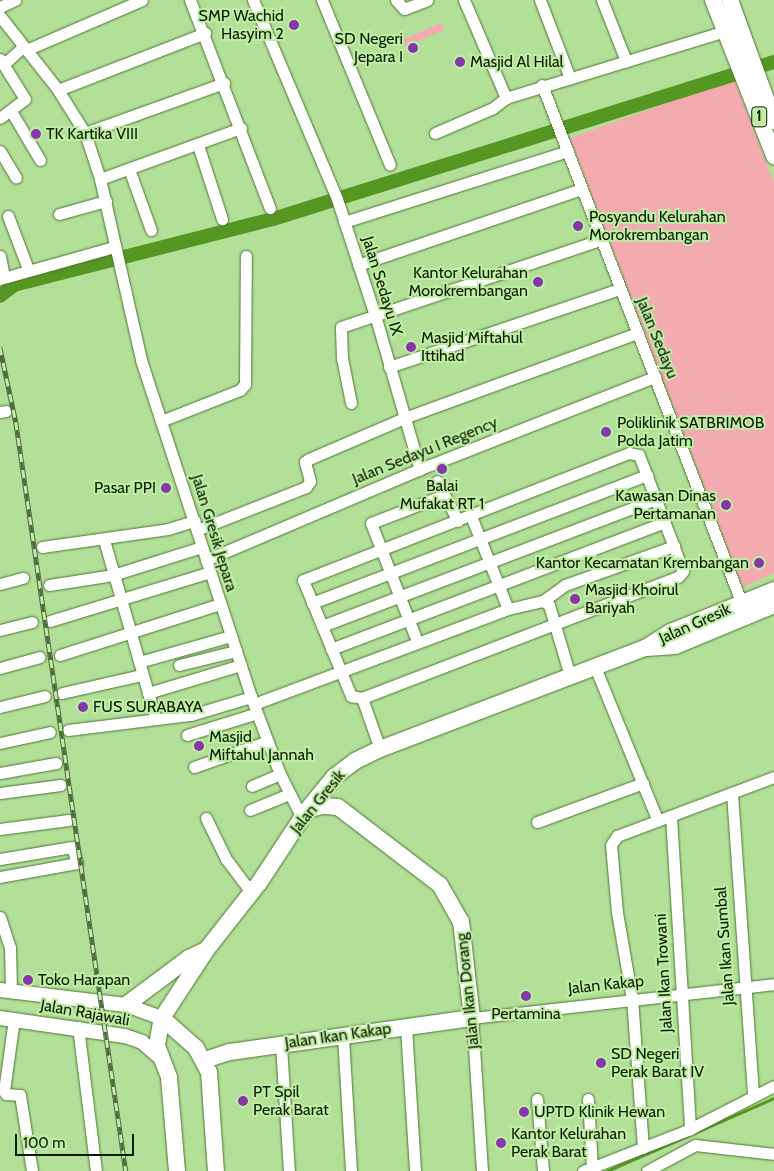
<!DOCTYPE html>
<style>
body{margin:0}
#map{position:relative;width:774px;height:1171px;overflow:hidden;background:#b2e098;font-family:Cabin,sans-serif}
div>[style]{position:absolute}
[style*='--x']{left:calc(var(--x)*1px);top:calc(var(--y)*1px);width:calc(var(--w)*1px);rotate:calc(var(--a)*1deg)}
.green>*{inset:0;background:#f3abb0;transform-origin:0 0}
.stream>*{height:2.5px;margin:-1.25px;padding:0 1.25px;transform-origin:1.25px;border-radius:1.25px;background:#569723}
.river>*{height:14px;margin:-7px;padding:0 7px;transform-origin:7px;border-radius:7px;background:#569723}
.roads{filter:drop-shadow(0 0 1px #4d7532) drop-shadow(0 0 1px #4d7532)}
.minor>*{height:11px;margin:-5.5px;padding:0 5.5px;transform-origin:5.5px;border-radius:5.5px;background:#fff}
.major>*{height:14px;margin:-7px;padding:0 7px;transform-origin:7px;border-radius:7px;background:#fff}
.highway>*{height:16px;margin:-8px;padding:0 8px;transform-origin:8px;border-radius:8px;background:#fff}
.rail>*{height:4.5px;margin-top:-2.25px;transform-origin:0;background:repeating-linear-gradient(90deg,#bfeda5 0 8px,#4f6b3f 0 16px);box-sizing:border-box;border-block:1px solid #4f6b3f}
.dots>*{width:14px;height:14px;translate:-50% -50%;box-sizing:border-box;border:2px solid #bfeda5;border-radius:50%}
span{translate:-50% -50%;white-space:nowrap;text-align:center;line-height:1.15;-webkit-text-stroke:4px #bfeda5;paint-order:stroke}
.shield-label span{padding:1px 4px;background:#bfeda5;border:1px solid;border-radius:4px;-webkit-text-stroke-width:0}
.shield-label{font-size:15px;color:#0c1d03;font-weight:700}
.poi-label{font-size:16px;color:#0c1d03}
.right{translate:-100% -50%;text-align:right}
.left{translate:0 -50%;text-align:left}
.street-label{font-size:16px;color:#0c1d03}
.scale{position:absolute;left:15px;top:1134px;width:119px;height:22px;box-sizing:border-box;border:2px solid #0c1d03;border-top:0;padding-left:6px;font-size:15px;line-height:18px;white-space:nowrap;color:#0c1d03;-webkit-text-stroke:4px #bfeda5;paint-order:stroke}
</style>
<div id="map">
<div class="green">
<div style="left:441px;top:23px;width:8px;height:42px;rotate:67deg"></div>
<div style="clip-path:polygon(734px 79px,774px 183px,774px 573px,743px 587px,570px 138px)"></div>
</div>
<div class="stream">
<div style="--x:607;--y:1171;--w:182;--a:-23.6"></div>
</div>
<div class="river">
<div style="--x:0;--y:296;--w:18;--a:-38"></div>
<div style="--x:14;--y:285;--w:267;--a:-14.3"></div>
<div style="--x:273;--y:219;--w:525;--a:-17.4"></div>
</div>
<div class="roads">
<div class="minor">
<div style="--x:190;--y:0;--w:223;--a:69"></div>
<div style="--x:253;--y:0;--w:216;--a:67.1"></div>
<div style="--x:337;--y:199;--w:122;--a:71.9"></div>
<div style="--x:375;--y:315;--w:161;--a:73.8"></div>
<div style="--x:322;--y:0;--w:178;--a:67.6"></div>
<div style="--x:396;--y:0;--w:12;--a:48"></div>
<div style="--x:404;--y:9;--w:25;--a:-21"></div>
<div style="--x:464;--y:0;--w:107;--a:66.8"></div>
<div style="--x:540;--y:0;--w:84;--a:69"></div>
<div style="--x:602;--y:0;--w:66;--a:68.5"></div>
<div style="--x:0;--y:7;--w:17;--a:-25"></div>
<div style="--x:0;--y:16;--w:94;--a:51.9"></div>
<div style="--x:58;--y:90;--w:51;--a:57.9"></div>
<div style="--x:85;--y:133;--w:48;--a:71.9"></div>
<div style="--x:100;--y:179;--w:186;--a:77.2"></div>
<div style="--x:141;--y:360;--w:354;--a:71.9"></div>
<div style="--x:251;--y:697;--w:82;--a:69.4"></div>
<div style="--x:280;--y:774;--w:49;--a:63.4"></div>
<div style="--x:26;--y:50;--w:126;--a:-23.3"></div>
<div style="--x:0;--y:59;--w:47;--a:58"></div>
<div style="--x:25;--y:99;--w:31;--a:143"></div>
<div style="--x:4;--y:64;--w:25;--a:-42"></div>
<div style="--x:542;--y:85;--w:556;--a:68.93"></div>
<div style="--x:58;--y:90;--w:158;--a:-21.2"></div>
<div style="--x:11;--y:111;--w:57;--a:59.4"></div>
<div style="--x:85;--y:133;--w:148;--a:-19.8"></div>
<div style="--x:435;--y:133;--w:63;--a:-23.3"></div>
<div style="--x:493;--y:108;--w:16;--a:-38"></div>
<div style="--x:506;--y:98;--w:229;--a:-17"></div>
<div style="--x:198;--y:145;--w:78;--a:72"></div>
<div style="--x:0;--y:151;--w:31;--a:59"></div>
<div style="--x:129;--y:169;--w:65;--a:70.2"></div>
<div style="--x:100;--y:179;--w:150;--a:-19.9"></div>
<div style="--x:59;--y:214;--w:49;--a:-15.5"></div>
<div style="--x:8;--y:216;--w:57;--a:69.3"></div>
<div style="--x:344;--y:222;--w:235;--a:-17.6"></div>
<div style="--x:0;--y:256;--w:21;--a:79"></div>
<div style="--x:358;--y:265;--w:236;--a:-18.8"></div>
<div style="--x:0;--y:279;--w:118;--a:-15.7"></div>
<div style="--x:389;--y:367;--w:244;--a:-18.7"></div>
<div style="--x:351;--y:403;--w:46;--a:-101.3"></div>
<div style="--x:342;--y:358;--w:31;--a:-92"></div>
<div style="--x:341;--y:327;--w:273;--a:-18.6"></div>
<div style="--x:0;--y:412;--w:6;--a:-9"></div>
<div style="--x:161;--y:421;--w:85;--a:-21.4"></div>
<div style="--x:240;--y:390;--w:8;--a:-50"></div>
<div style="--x:245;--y:384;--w:128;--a:-89.6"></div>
<div style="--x:437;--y:481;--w:45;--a:62.3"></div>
<div style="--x:471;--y:516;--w:100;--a:68.3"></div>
<div style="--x:508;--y:609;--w:36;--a:-13"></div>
<div style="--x:543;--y:601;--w:7;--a:34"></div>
<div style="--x:549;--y:605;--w:74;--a:73.5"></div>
<div style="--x:197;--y:530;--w:117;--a:-21.5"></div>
<div style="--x:306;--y:487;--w:7;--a:-56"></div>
<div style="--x:310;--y:481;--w:20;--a:-105"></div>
<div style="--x:305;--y:462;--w:5;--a:-37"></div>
<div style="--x:309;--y:459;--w:103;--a:-23.3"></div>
<div style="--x:404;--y:418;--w:249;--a:-20"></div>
<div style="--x:104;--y:540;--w:184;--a:73.9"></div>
<div style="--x:42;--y:547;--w:127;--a:-8.1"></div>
<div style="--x:168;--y:529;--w:28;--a:-17"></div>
<div style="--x:206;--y:560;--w:243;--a:-23"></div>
<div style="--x:430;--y:465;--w:242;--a:-21.4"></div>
<div style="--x:0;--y:584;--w:24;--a:-15"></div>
<div style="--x:49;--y:585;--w:65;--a:-8.9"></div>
<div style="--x:113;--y:575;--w:93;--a:-17.5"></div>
<div style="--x:543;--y:601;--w:27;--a:-36"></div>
<div style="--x:565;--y:585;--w:116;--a:-19.7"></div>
<div style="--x:312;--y:603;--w:359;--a:-20.9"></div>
<div style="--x:50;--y:621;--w:167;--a:-17"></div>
<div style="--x:322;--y:626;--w:357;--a:-20.8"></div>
<div style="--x:0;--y:630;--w:33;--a:-14"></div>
<div style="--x:415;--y:636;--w:121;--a:-111.3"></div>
<div style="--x:371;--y:523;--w:78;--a:-21"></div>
<div style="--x:331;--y:649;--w:357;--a:-20.8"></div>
<div style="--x:60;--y:655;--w:168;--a:-17.7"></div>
<div style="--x:139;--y:662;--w:96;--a:-15.8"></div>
<div style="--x:179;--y:665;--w:59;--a:-13.8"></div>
<div style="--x:595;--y:667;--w:166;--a:67.8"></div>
<div style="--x:0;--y:668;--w:41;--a:-15.4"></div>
<div style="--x:62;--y:693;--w:82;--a:-12.7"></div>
<div style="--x:148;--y:693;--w:97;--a:-16.8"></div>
<div style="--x:362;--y:698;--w:338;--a:-21"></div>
<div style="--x:678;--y:577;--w:8;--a:-50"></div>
<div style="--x:683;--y:571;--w:124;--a:-110.8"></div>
<div style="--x:639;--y:455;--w:10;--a:-169"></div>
<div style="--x:629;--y:453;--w:350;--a:158.7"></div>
<div style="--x:303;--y:580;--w:126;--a:67.5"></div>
<div style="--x:351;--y:696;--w:11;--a:10"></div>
<div style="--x:362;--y:698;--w:54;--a:70.6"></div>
<div style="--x:254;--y:704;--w:271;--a:-20.5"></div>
<div style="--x:0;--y:707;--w:46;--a:-13.7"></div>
<div style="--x:68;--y:730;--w:124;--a:-7"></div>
<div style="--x:191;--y:715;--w:63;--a:-16.7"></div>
<div style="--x:187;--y:735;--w:73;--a:-17.4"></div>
<div style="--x:0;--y:743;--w:51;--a:-12.4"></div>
<div style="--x:194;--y:767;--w:78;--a:-19.4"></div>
<div style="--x:0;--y:773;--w:57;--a:-10.1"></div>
<div style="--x:252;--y:786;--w:30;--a:-23"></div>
<div style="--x:0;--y:793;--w:61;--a:-7.6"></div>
<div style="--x:732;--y:793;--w:304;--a:86"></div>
<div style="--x:250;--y:810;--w:42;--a:-22.3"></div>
<div style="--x:671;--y:816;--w:314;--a:86.5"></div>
<div style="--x:206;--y:818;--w:46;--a:64"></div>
<div style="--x:226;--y:859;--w:41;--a:52.9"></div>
<div style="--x:537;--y:822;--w:113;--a:-20.2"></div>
<div style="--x:0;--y:829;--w:69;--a:-7.5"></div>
<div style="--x:0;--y:859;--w:73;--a:-9.5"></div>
<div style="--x:72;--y:847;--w:17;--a:73"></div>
<div style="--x:77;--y:863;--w:78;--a:169.7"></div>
<div style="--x:0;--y:917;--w:32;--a:72"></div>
<div style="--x:10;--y:947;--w:44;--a:88.7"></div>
<div style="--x:14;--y:1019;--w:73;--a:97.9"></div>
<div style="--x:4;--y:1091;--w:4;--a:56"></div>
<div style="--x:6;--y:1094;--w:14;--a:4"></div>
<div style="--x:20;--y:1095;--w:77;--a:81"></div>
<div style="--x:78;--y:1027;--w:145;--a:82.9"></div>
<div style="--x:406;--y:1027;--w:144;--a:86.4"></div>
<div style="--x:343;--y:1036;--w:135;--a:86.6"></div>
<div style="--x:281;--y:1045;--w:126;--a:86.4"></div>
<div style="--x:537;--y:1099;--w:72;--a:85.2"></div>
<div style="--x:588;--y:1099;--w:69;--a:86.7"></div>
<div style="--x:643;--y:1148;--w:149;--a:-94.2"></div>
<div style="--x:632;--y:999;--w:88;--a:-99.8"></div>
<div style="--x:617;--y:912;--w:67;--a:-95.1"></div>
<div style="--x:611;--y:845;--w:11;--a:-56"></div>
<div style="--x:617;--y:836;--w:168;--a:-20.6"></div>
<div style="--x:482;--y:1171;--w:153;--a:-93.7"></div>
<div style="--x:472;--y:1018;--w:304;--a:-6.4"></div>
<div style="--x:583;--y:1171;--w:115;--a:-21.4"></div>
<div style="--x:690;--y:1129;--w:94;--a:-27.1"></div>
<div style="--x:647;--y:1171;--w:55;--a:-28.4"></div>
<div style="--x:695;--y:1145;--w:80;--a:6.5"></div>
</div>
<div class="major">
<div style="--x:0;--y:990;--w:127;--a:6.8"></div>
<div style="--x:126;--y:1005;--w:38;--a:20"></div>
<div style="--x:0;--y:1018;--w:126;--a:8.2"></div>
<div style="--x:125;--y:1036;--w:18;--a:19"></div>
<div style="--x:142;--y:1042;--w:23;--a:41"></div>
</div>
<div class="highway">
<div style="--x:713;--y:0;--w:168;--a:68.6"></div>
<div style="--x:730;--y:0;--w:129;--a:70"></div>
<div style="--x:647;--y:648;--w:28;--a:-4"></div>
<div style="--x:675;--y:646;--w:107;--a:-22.5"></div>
<div style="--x:126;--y:1005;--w:79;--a:-36.7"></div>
<div style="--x:189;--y:958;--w:17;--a:-25"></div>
<div style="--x:162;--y:1018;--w:45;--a:41.4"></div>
<div style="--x:196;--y:1048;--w:27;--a:62"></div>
<div style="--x:209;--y:1072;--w:99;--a:86"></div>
<div style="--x:205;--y:1060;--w:26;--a:-18"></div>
<div style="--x:230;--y:1052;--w:244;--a:-8"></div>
<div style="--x:472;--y:1018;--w:97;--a:-96.5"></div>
<div style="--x:461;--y:922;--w:43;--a:-119.6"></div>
<div style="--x:440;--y:885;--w:128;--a:-142.6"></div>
<div style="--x:338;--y:807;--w:16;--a:-176"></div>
<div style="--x:322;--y:806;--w:16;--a:165"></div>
<div style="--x:177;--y:1171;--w:94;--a:-94.9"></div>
<div style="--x:169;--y:1077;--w:34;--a:-111"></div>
<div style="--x:157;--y:1045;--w:27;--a:-80"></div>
<div style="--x:162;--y:1018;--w:82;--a:-56.9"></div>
<div style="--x:207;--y:949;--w:84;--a:-51.8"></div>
<div style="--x:259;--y:883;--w:87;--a:-56.7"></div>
<div style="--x:307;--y:810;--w:43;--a:-50.7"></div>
<div style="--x:334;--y:777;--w:26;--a:-37"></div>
<div style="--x:355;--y:761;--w:28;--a:-26"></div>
<div style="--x:380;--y:749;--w:284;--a:-20.9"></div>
<div style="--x:645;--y:648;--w:31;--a:-32"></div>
<div style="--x:671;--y:632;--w:111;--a:-22.2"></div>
</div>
</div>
<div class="rail">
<div style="--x:0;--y:347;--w:77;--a:78"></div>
<div style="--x:16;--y:422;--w:757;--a:81.65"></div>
</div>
<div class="dots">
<div style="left:294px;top:25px;background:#8637a7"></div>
<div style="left:413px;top:48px;background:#8637a7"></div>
<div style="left:460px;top:62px;background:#8637a7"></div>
<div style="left:36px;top:134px;background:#8637a7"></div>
<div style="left:578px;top:226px;background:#8637a7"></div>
<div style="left:538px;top:282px;background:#8637a7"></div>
<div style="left:411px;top:347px;background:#8637a7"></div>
<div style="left:606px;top:432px;background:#8637a7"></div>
<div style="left:442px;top:469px;background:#8637a7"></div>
<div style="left:166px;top:488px;background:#8637a7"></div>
<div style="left:726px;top:505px;background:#8637a7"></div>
<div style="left:759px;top:563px;background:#8637a7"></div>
<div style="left:575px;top:599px;background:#8637a7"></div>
<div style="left:83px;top:707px;background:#8637a7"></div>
<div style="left:199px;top:746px;background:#8637a7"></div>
<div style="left:28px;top:980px;background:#8637a7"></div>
<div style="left:526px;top:996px;background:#8637a7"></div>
<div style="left:601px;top:1063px;background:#8637a7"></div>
<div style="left:243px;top:1101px;background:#8637a7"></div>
<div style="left:524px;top:1112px;background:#8637a7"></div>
<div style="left:501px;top:1143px;background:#8637a7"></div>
</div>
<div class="shield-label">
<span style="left:759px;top:117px">1</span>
</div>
<div class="poi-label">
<span class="right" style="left:284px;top:25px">SMP Wachid<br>Hasyim 2</span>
<span class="right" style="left:403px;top:48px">SD Negeri<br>Jepara I</span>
<span class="left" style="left:470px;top:62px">Masjid Al Hilal</span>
<span class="left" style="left:46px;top:134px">TK Kartika VIII</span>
<span class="left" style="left:589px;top:226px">Posyandu Kelurahan<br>Morokrembangan</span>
<span class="right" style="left:528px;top:282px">Kantor Kelurahan<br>Morokrembangan</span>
<span class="left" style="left:421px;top:347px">Masjid Miftahul<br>Ittihad</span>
<span class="left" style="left:617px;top:432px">Poliklinik SATBRIMOB<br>Polda Jatim</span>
<span style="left:442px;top:495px">Balai<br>Mufakat RT 1</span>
<span class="right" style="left:156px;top:488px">Pasar PPI</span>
<span class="right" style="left:716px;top:505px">Kawasan Dinas<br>Pertamanan</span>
<span class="right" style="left:749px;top:563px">Kantor Kecamatan Krembangan</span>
<span class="left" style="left:585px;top:599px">Masjid Khoirul<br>Bariyah</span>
<span class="left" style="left:93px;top:707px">FUS SURABAYA</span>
<span class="left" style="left:209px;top:746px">Masjid<br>Miftahul Jannah</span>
<span class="left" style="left:38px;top:980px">Toko Harapan</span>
<span style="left:526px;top:1014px">Pertamina</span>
<span class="left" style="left:611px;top:1063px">SD Negeri<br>Perak Barat IV</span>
<span class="left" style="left:253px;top:1101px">PT Spil<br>Perak Barat</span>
<span class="left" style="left:534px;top:1112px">UPTD Klinik Hewan</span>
<span class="left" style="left:511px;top:1143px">Kantor Kelurahan<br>Perak Barat</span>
</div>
<div class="street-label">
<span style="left:382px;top:286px;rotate:73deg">Jalan Sedayu IX</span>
<span style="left:657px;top:338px;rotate:68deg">Jalan Sedayu</span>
<span style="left:425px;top:451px;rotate:-22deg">Jalan Sedayu I Regency</span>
<span style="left:214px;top:533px;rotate:73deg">Jalan Gresik Jepara</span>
<span style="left:695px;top:624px;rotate:-24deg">Jalan Gresik</span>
<span style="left:318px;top:802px;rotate:-51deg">Jalan Gresik</span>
<span style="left:725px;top:946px;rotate:-94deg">Jalan Ikan Sumbal</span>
<span style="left:664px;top:973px;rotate:-93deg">Jalan Ikan Trowani</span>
<span style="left:606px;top:985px;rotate:-6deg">Jalan Kakap</span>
<span style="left:468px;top:991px;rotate:-96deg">Jalan Ikan Dorang</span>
<span style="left:85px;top:1013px;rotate:10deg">Jalan Rajawali</span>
<span style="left:338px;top:1036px;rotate:-8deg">Jalan Ikan Kakap</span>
</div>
<div class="scale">100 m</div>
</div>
